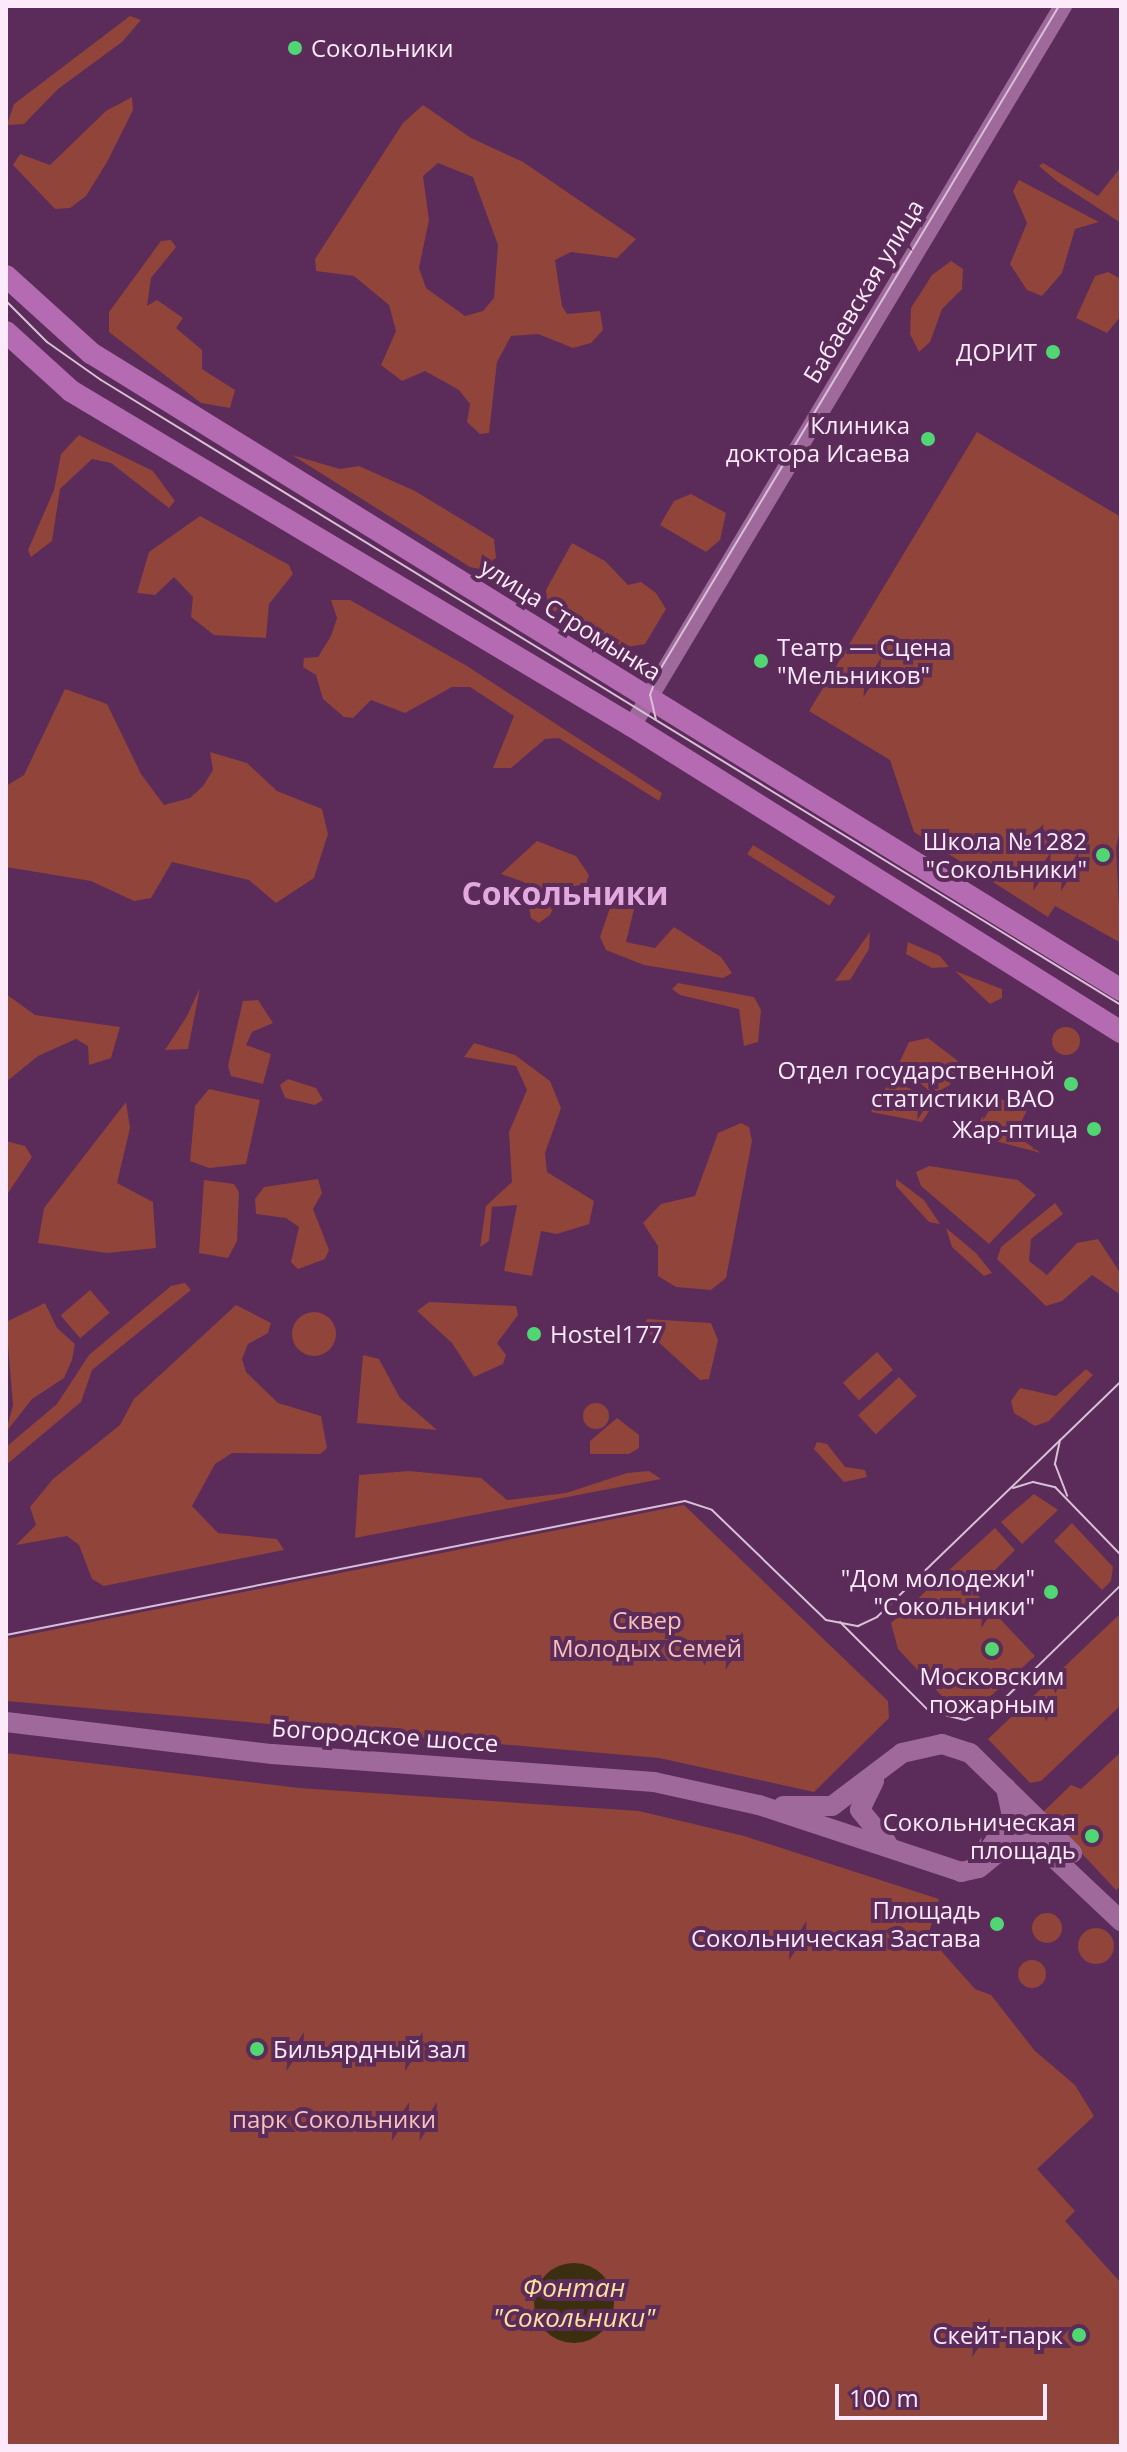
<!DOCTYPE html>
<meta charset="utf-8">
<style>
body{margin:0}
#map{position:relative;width:1127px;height:2452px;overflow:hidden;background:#5b2b59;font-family:"Open Sans",sans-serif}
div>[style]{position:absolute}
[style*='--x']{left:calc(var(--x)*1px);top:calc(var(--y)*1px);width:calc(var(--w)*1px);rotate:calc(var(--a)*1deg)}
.green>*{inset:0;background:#90443a;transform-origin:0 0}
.round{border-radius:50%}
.water>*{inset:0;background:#3b2f10}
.tertiary>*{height:18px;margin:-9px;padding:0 9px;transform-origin:9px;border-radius:9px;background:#9f6a9b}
.secondary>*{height:20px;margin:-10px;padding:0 10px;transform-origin:10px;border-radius:10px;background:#9f6a9b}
.primary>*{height:22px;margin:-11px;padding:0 11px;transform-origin:11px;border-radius:11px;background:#b56bb1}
.tram>*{height:2px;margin:-1px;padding:0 1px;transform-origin:1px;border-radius:1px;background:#d8c0d7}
.dots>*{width:22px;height:22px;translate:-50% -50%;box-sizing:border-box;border:4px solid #5b2b59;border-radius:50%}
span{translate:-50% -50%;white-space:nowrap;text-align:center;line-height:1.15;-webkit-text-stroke:8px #5b2b59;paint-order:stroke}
.poi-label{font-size:24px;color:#fceafb}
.left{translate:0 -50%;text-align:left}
.right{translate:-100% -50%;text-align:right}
.street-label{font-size:24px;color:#fceafb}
.park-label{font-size:24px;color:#f7c2ba}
.water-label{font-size:26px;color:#fce09b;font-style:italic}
.district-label{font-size:32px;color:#e2a9de;font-weight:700}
.frame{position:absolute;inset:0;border:8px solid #fceafb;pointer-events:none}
.scale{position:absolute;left:835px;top:2384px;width:212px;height:36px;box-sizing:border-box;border:4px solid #fceafb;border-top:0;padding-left:10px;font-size:24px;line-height:28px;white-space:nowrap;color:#fceafb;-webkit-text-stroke:6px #5b2b59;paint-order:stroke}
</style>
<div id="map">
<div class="green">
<div style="clip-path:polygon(130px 16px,141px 20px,122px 42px,58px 89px,24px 124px,7px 125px,14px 104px)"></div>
<div style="clip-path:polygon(132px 97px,133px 110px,107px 162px,86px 196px,70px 208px,55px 209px,13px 165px,20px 154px,50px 165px,106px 111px)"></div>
<div style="clip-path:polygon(evenodd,423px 105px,471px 138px,523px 162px,636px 239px,617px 258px,571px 252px,555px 260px,562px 306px,567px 314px,600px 311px,603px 330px,591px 343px,573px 348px,538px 334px,511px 336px,497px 362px,489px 433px,480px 434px,467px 422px,470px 404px,459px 390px,425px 371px,402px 381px,381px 365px,396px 331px,389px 305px,354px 276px,316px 271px,315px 259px,403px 123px,423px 105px,438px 163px,473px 177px,498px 245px,494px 298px,483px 311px,465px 316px,426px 288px,419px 268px,429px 220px,423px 176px,438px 163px)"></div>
<div style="clip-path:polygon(1043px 163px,1098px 196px,1121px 167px,1121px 223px,1058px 182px,1039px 166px)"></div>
<div style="clip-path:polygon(1019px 180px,1099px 222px,1075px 229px,1062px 273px,1042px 296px,1027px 290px,1010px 264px,1027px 223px,1013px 191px)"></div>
<div style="clip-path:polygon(171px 240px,176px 247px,151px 278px,147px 306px,157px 300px,183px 318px,176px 328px,202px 350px,202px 369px,235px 390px,230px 408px,201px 403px,109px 332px,109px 312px,161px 241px)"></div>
<div style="clip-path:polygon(951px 261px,963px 269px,962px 289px,942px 309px,930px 342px,919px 352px,910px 334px,911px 308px,932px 275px)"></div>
<div style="clip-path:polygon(1108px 272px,1121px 279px,1121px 316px,1107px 333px,1076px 318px,1095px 276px)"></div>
<div style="clip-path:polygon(977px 432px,1121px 517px,1121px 825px,1116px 848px,1121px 943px,1055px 906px,1048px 917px,914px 832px,890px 760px,809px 711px)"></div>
<div style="clip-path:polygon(79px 435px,153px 471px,175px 501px,169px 508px,111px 463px,92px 459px,60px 489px,52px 541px,31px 557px,28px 550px,54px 490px,61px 454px)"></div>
<div style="clip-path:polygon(292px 455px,340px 469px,359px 466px,415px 491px,494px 539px,496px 558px,480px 569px,470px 567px)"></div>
<div style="clip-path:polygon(691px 494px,726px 513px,720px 540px,706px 552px,660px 525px,674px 501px)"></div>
<div style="clip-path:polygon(200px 516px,289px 565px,293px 574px,269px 604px,266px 638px,214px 635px,191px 617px,193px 597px,174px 577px,155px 595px,137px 593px,149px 552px)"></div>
<div style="clip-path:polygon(572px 543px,605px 561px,628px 585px,641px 582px,656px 593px,666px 609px,645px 644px,628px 647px,601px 640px,548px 607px,546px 590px)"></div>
<div style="clip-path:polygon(331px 600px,350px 600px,467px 666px,662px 793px,659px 801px,559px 738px,545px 739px,511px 768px,493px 768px,514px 716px,470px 687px,452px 687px,405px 713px,371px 700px,353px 718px,344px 717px,323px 699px,316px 675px,303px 667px,304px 658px,318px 657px,331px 636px,337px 618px)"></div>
<div style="clip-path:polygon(65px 689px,107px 704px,141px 774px,164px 805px,190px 798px,203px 786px,213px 770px,210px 752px,247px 763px,277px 791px,322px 809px,328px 834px,314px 878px,276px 903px,249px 880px,172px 862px,151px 898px,134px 901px,91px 881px,6px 867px,6px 786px,24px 775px)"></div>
<div style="clip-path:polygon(537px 841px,576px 856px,589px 875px,586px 884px,562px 888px,550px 915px,539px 923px,531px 918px,524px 882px,501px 874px)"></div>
<div style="left:753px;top:845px;width:97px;height:11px;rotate:32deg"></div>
<div style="clip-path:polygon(615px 893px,635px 905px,626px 942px,655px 948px,674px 927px,721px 957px,732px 973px,723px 978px,644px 965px,606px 950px,600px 937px)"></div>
<div style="clip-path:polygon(870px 932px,869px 949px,850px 980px,835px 981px)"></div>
<div style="clip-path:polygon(908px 942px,940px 956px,949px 967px,932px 968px,906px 954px)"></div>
<div style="clip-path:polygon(955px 971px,1002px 989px,1002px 998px,990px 1004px)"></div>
<div style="clip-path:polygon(678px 983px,754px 997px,761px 1010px,758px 1042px,744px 1046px,739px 1009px,680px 995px,672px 989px)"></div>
<div style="clip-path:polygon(200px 988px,188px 1049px,165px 1050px,187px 1016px)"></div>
<div style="clip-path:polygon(6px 994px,35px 1015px,120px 1027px,111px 1058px,89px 1065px,88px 1046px,76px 1039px,38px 1056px,6px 1082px)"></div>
<div style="clip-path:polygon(258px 1000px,273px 1023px,252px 1032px,246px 1045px,271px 1054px,263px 1084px,231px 1076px,228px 1066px,243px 1001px)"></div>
<div class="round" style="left:1052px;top:1027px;width:28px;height:28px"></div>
<div style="clip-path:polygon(928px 1038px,958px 1061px,950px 1085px,933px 1094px,898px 1065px,909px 1042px)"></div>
<div style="clip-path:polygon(474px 1043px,515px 1055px,550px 1081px,561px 1108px,545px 1153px,547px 1172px,594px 1201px,589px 1224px,557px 1234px,541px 1231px,532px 1276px,504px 1271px,517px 1205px,492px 1207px,489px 1241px,480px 1247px,486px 1206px,512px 1182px,509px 1132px,527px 1090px,516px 1066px,464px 1057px)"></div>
<div style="clip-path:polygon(892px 1078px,934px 1103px,922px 1122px,871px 1112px)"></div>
<div style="clip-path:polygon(288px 1079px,316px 1088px,323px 1100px,315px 1105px,285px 1098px,280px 1085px)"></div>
<div style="clip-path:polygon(209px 1089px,260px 1100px,246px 1164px,209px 1168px,190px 1161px,195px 1106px)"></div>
<div style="clip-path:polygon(1001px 1099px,1027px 1110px,1015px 1135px,1041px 1153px,973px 1135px,986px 1110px)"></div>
<div style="clip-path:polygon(126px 1102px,130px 1128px,117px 1183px,153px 1202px,156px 1248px,107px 1253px,38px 1243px,44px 1208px)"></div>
<div style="clip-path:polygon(741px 1123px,749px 1127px,752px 1141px,726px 1278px,711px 1290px,676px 1287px,658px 1276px,658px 1246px,643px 1223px,661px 1204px,695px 1196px,718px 1133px)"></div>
<div style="clip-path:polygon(6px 1141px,25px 1146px,32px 1157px,6px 1196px)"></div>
<div style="clip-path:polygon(929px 1166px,1018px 1180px,1036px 1195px,989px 1244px,921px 1186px,916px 1172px)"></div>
<div style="clip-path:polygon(318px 1179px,322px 1193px,313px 1209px,329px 1250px,325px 1259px,298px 1269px,291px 1262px,299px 1227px,286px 1218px,256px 1214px,255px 1199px,264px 1187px)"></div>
<div style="clip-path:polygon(896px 1179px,924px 1200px,940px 1224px,929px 1222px,896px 1186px)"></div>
<div style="clip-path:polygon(204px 1180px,234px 1184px,239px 1192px,237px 1241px,228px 1258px,199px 1253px)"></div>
<div style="clip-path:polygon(1055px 1203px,1063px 1214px,1031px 1239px,1029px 1261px,1047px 1275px,1077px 1243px,1098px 1239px,1121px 1274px,1121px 1295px,1092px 1275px,1062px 1301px,1046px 1306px,997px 1259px,1001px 1247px)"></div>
<div style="clip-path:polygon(946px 1228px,976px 1253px,992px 1273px,984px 1276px,952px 1247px)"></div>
<div style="clip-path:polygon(185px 1283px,191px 1290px,92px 1370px,81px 1402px,6px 1465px,6px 1447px,57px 1404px,89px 1355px,171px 1286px)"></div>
<div style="left:90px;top:1290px;width:30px;height:39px;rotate:49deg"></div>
<div style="clip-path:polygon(429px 1302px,516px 1306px,518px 1315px,497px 1343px,506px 1355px,503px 1364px,474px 1377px,452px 1343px,417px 1311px)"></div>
<div style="clip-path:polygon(45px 1303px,57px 1328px,75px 1344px,72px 1360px,64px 1378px,32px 1399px,6px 1432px,13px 1405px,6px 1322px)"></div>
<div style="clip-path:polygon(236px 1305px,271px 1323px,268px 1333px,248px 1344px,242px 1359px,246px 1372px,278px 1403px,321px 1416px,327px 1448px,320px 1454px,232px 1453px,215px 1464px,192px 1506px,218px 1533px,277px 1539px,284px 1550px,104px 1586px,92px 1579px,79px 1545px,67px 1536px,16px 1545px,36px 1525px,30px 1507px,53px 1479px,120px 1425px,134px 1399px)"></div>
<div class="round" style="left:292px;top:1312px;width:44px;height:44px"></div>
<div style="clip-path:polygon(647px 1319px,711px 1323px,718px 1340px,709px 1379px,700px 1380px,643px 1328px)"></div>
<div style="left:877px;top:1352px;width:24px;height:46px;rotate:48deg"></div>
<div style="clip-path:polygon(363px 1355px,379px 1359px,400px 1398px,437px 1430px,357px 1423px)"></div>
<div style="clip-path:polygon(1086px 1369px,1093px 1375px,1049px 1421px,1035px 1426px,1014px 1413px,1011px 1401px,1020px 1388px,1056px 1396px)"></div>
<div style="left:899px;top:1377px;width:26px;height:56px;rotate:47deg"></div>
<div class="round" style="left:583px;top:1403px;width:26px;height:26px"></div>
<div style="clip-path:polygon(617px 1418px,639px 1435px,639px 1448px,629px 1454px,590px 1454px,590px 1441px)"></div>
<div style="clip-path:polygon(817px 1442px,827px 1444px,845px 1467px,865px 1470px,867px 1477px,844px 1482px,814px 1449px)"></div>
<div style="clip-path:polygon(409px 1471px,481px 1478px,507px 1500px,566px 1493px,627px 1473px,649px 1471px,661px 1479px,355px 1538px,359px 1475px)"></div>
<div style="clip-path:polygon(1034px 1494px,1058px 1510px,1022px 1544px,1001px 1522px)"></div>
<div style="clip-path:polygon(684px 1505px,888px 1701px,889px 1718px,814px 1792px,659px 1758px,6px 1701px,6px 1639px)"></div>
<div style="clip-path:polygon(1072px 1523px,1113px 1567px,1111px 1581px,1102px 1590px,1054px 1541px)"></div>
<div style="clip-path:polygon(995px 1528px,1015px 1550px,974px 1591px,1035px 1656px,983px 1703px,952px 1707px,898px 1649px,891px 1623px)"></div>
<div style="clip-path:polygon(1121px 1613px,1121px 1705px,1041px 1781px,1030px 1783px,988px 1739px)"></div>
<div style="clip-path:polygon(1121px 1752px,1121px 1886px,1116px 1890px,1043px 1812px,1071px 1785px,1081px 1789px)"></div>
<div style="clip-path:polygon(6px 1753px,299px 1788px,639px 1811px,744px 1836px,939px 1899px,928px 1936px,975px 1989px,991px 1995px,1035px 2051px,1075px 2085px,1094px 2116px,1037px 2169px,1075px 2211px,1065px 2221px,1121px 2283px,1121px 2446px,6px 2446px)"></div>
<div class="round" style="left:1032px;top:1913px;width:30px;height:30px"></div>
<div class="round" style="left:1078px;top:1928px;width:36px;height:36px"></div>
<div class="round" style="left:1018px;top:1960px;width:28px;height:28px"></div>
</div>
<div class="water">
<div class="round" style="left:534px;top:2263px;width:80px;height:80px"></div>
</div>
<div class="tertiary">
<div style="--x:632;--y:726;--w:839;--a:-59.09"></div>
</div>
<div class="secondary">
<div style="--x:6;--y:1722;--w:268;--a:6.9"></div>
<div style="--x:272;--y:1754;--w:383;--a:4.2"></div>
<div style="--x:654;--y:1782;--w:107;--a:12.4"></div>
<div style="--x:759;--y:1805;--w:213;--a:18.3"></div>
<div style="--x:961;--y:1872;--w:18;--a:-13"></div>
<div style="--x:979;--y:1868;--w:43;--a:-39.3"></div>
<div style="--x:1012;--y:1841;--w:24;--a:0"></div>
<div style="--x:1036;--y:1841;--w:117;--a:43.3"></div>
<div style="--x:874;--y:1781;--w:32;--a:116"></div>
<div style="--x:860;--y:1810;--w:43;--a:50.7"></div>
<div style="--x:783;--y:1806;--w:49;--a:0"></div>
<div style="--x:832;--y:1806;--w:88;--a:-37.1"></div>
<div style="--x:902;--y:1753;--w:41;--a:-12.7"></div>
<div style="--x:942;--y:1744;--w:29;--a:18"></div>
<div style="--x:970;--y:1753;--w:143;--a:44.4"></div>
<div style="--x:989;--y:1844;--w:33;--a:-44"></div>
<div style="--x:1013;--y:1821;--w:34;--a:-102"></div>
</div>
<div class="primary">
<div style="--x:6;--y:276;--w:115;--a:42.2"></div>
<div style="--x:91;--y:353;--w:1211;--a:31.73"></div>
<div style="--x:6;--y:332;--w:88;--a:42.2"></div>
<div style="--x:71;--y:391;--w:653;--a:30.84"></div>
<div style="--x:632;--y:726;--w:577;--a:32.04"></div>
</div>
<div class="tram">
<div style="--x:982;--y:6;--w:32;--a:0"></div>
<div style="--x:6;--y:301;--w:58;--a:45"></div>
<div style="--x:47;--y:342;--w:66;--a:35.1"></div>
<div style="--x:101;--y:380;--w:1196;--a:31.5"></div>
<div style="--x:656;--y:720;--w:26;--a:-103"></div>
<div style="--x:650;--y:695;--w:23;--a:-70"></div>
<div style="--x:658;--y:673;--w:778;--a:-58.99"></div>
<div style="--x:1060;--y:1440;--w:25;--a:102"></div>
<div style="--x:1055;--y:1464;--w:34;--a:69"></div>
<div style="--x:1013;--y:1488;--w:21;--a:-17"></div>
<div style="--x:1033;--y:1482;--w:23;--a:13"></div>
<div style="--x:1055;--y:1487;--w:95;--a:45.9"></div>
<div style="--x:840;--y:1622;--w:126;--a:45"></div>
<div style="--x:929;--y:1711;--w:37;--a:14"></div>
<div style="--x:965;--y:1720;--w:36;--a:-24"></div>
<div style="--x:998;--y:1705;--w:172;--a:-44.3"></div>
<div style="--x:6;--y:1635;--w:692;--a:-11.16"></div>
<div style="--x:685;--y:1501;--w:28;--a:18"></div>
<div style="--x:712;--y:1510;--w:158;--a:44"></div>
<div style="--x:826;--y:1620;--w:33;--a:11"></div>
<div style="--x:858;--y:1626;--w:21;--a:-25"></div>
<div style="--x:877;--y:1617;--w:339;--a:-44"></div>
</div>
<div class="dots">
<div style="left:295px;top:48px;background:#51d674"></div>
<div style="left:1053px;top:352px;background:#51d674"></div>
<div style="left:928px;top:439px;background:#51d674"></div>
<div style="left:761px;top:661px;background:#51d674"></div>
<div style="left:1103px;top:855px;background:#51d674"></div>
<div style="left:1071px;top:1084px;background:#51d674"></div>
<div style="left:1094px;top:1129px;background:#51d674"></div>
<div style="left:534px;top:1334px;background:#51d674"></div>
<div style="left:1051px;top:1592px;background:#51d674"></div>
<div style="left:992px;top:1649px;background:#51d674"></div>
<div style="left:1092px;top:1836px;background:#51d674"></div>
<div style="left:997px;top:1924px;background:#51d674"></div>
<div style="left:257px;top:2049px;background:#51d674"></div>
<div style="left:1079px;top:2335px;background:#51d674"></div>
</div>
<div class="poi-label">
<span class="left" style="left:311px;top:48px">Сокольники</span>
<span class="right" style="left:1037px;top:352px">ДОРИТ</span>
<span class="right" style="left:910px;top:439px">Клиника<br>доктора Исаева</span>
<span class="left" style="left:777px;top:661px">Театр — Сцена<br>"Мельников"</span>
<span class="right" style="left:1087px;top:855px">Школа №1282<br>"Сокольники"</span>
<span class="right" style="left:1055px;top:1084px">Отдел государственной<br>статистики ВАО</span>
<span class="right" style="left:1078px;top:1129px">Жар-птица</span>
<span class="left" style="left:550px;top:1334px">Hostel177</span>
<span class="right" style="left:1035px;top:1592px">"Дом молодежи"<br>"Сокольники"</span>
<span style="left:992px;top:1690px">Московским<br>пожарным</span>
<span class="right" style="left:1076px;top:1836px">Сокольническая<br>площадь</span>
<span class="right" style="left:981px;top:1924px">Площадь<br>Сокольническая Застава</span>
<span class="left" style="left:273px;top:2049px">Бильярдный зал</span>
<span class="right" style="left:1063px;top:2335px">Скейт-парк</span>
</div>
<div class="street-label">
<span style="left:863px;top:291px;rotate:-59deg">Бабаевская улица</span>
<span style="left:571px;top:619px;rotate:32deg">улица Стромынка</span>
<span style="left:385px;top:1735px;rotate:4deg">Богородское шоссе</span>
</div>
<div class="park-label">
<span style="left:647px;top:1634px">Сквер<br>Молодых Семей</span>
<span style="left:334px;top:2119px">парк Сокольники</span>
</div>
<div class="water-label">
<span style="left:574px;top:2303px">Фонтан<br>"Сокольники"</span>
</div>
<div class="district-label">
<span style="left:565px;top:893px">Сокольники</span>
</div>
<div class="frame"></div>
<div class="scale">100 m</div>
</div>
